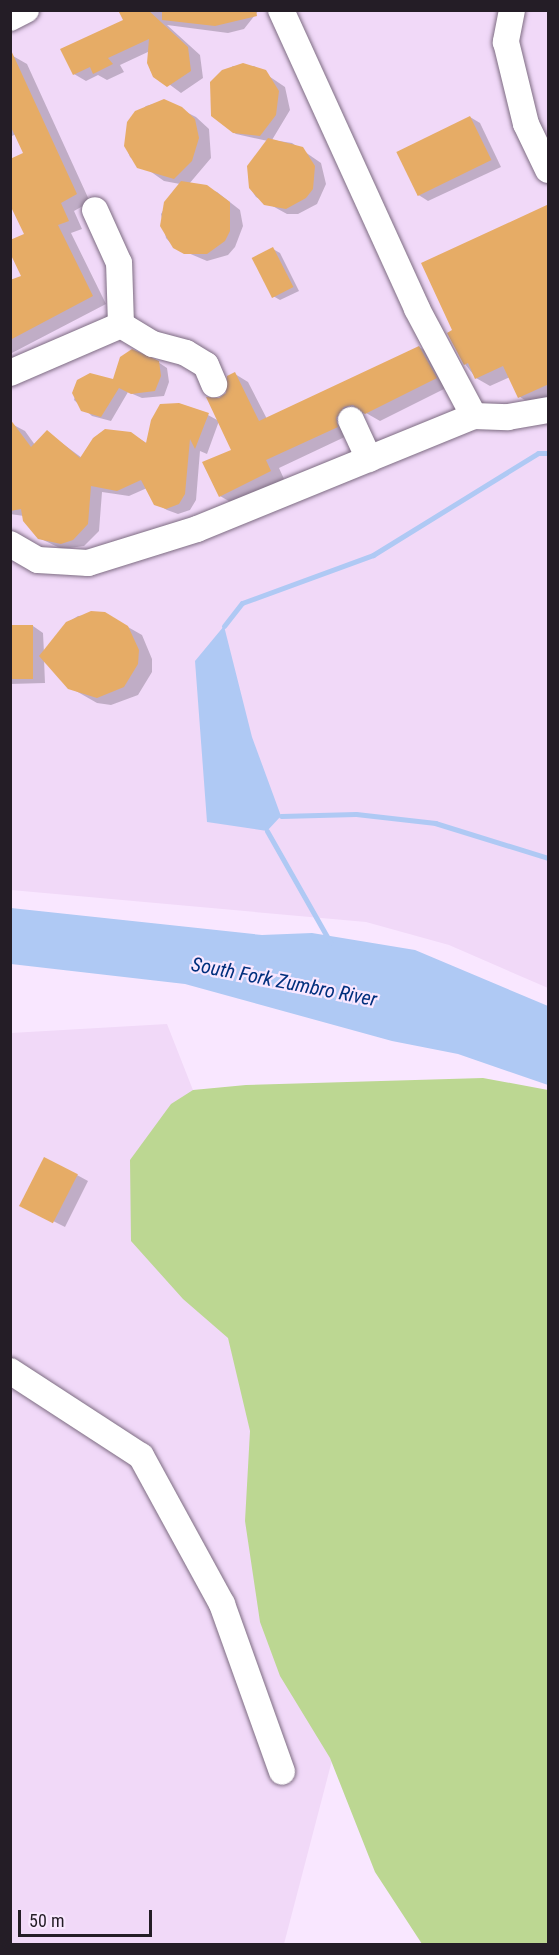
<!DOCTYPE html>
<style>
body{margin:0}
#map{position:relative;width:559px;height:1955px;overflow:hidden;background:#f9e7ff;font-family:"Roboto Condensed",sans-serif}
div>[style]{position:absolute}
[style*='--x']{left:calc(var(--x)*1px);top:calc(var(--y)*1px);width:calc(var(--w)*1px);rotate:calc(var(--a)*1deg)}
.built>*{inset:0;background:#f1d9f8}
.green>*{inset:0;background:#bcd792}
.water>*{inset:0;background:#afc9f4}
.shadow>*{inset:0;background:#0003}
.stream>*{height:5px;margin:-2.5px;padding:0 2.5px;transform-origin:2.5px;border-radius:2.5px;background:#afc9f4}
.building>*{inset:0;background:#e6ac66;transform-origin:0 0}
.roads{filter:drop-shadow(0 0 2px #7d6c82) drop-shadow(0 0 2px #7d6c82)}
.minor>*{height:26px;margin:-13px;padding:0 13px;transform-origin:13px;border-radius:13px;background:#fff}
span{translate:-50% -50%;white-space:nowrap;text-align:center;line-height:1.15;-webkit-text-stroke:4.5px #f9e7ff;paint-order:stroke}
.water-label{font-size:20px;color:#012f7d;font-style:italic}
.frame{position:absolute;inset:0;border:12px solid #241d26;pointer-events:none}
.scale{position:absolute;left:18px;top:1910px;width:134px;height:27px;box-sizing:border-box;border:3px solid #241d26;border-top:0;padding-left:8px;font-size:18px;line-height:21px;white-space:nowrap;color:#241d26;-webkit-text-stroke:4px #f9e7ff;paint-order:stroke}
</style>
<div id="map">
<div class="built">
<div style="clip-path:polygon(11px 11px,548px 11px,548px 988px,449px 945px,366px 922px,11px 890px)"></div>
<div style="clip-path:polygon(167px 1024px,222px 1164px,359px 1657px,284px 1944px,11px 1944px,11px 1033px)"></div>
</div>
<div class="green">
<div style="clip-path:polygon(483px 1078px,548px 1090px,548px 1944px,422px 1944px,375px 1872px,330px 1758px,280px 1676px,260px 1622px,245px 1521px,250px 1431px,228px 1338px,183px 1299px,131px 1241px,130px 1160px,171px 1104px,193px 1090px,246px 1085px)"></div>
</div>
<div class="water">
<div style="clip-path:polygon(224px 626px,252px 737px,281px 816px,267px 831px,207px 822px,195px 661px)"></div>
<div style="clip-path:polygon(11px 908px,262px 935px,312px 933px,415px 950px,548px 1006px,548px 1085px,458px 1054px,392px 1041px,185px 984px,11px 964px)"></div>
</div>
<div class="shadow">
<div style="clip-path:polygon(120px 10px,259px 10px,244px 29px,228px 33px,167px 25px,200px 55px,203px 78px,181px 93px,150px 70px,150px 51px,120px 65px,124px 72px,107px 80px,98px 75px,86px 81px,74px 74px,125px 20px)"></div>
<div style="clip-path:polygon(13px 56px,27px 64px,90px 202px,74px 211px,82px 229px,71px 233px,106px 304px,10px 354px,10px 282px,23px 276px,26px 235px,25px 154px,16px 134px,10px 137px)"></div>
<div style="clip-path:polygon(233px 66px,254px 66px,285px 87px,290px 110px,272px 140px,292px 143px,321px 163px,326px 184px,317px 204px,298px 214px,287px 214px,256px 197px,250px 188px,268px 141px,236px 134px,212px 116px,212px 83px)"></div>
<div style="clip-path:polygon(164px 101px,196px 117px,209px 129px,211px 158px,189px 184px,217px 192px,240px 210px,243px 226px,235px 247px,228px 255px,207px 261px,174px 247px,166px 238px,161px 214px,180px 184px,164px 181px,130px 157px,126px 146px,129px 122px,146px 106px)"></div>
<div style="clip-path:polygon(470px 117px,480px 123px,501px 167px,428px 201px,417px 194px)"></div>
<div style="clip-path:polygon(548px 208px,548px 398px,533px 405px,520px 397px,510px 377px,490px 386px,476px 378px,465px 364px)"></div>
<div style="clip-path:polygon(273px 249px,280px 253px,299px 291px,280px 300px,273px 296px)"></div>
<div style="clip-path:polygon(419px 347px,433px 355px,450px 386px,380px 421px,366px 413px,358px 414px,351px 434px,279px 468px,284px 479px,234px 504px,220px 496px,204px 463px,233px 451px,220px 400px,227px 394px,235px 374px,248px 382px,267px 419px)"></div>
<div style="clip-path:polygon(158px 362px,167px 368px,169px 382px,164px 396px,142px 398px,128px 392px,111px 421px,92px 416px,74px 400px,79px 381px,114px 381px)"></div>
<div style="clip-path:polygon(208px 415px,219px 421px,207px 454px,200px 451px,196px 500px,190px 510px,178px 514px,167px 510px,155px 503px,147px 488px,129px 496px,102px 492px,99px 531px,84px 546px,62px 549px,39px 538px,24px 516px,10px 514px,10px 423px,25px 431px,35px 445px,47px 432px,82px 458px,130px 433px,148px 444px)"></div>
<div style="clip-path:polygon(105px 614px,142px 635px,152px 659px,152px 672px,138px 695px,111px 705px,97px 703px,69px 687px,44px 659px,45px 683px,10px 684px,10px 627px,33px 626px,43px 633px,44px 653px,67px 623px,78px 616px)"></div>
<div style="clip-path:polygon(77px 1175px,88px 1181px,65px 1227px,33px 1211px)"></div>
</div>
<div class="stream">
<div style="--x:224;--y:626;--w:29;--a:-52"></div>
<div style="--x:242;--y:603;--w:140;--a:-20.1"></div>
<div style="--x:373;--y:555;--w:194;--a:-31.7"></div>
<div style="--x:538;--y:453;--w:10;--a:0"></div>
<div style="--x:281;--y:816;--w:75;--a:-1.5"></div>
<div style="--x:356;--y:814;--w:80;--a:6.5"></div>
<div style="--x:435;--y:823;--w:118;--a:17.2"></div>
<div style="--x:267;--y:831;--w:128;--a:60.4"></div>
</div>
<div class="building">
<div style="clip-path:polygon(118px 10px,148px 10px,188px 47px,191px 71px,167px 87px,153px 77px,147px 63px,149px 39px,108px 58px,113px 64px,93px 74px,90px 67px,73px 75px,60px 49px,123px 20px)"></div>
<div style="clip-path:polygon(162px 10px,256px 10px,257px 16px,215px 26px,162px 20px)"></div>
<div style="clip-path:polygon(10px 48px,77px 194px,61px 203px,69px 221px,58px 225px,93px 296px,10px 340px,10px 280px,21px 276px,10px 253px,10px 240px,24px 234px,10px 205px,10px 159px,23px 153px,10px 125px)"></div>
<div style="clip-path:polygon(243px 63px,266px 70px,279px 91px,276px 115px,260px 136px,233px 133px,211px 116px,210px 82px,222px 70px)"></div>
<div style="clip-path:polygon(164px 99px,182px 107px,195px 119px,199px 138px,192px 161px,174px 179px,137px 168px,124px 146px,127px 122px,135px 111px)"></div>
<div style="left:470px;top:116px;width:49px;height:82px;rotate:64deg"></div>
<div style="clip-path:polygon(268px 138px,303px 147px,315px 166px,313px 189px,306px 198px,286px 209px,264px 205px,249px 188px,247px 166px)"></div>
<div style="clip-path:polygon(181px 181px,207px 185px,230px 202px,230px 231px,225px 241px,207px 254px,184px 254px,173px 248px,160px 226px,164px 202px)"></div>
<div style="clip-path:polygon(549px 204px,549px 384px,518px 398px,503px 366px,475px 379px,468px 363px,464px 365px,447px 333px,452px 330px,421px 263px)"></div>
<div style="left:273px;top:247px;width:45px;height:24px;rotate:63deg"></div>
<div style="clip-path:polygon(419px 346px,437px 378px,365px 414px,353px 405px,344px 407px,336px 418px,338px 427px,266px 460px,271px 471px,219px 497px,202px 462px,231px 450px,206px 397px,219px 398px,226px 393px,227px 376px,235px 372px,259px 421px)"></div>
<div style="clip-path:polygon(132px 349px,159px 361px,161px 376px,155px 391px,131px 394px,119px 388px,101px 417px,81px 411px,72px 393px,77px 380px,90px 373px,113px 379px,120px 357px)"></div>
<div style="clip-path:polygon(179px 403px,209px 413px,195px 449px,190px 439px,185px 494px,179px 504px,166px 509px,154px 505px,141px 480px,117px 491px,91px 486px,88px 524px,73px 540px,61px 544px,38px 539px,23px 521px,21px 509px,10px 511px,10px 419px,31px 447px,47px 430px,80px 458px,93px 438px,105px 429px,131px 432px,146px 443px,151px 420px,160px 404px)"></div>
<div style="clip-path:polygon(91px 611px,105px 612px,128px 626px,139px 650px,138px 664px,124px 687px,97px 698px,68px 689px,39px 656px,66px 622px)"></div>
<div style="left:10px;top:625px;width:23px;height:54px"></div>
<div style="left:44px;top:1157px;width:38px;height:55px;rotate:27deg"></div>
</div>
<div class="roads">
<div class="minor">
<div style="--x:281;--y:10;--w:328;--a:65.5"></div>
<div style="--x:417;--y:309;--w:121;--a:62"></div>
<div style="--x:512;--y:10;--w:33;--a:101"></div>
<div style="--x:506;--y:42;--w:84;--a:76.3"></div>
<div style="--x:526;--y:124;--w:51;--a:64.4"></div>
<div style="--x:10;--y:18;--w:18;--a:-27"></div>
<div style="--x:121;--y:325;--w:37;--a:31"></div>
<div style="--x:153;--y:344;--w:34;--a:15"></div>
<div style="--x:186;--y:353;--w:23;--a:31"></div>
<div style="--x:206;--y:365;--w:21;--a:67"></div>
<div style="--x:10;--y:373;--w:121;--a:-23.4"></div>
<div style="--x:121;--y:325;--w:62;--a:-91.8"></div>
<div style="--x:119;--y:263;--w:58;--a:-114.4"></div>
<div style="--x:351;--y:420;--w:43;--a:65.2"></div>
<div style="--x:10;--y:544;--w:32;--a:30"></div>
<div style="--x:38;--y:560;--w:50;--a:3.4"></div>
<div style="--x:88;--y:563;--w:114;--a:-17.3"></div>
<div style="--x:197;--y:529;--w:299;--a:-22.2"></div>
<div style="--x:474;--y:416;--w:34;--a:2"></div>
<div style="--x:508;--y:417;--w:41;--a:-9.9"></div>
<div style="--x:10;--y:1371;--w:156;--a:33"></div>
<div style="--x:141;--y:1456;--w:169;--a:61.3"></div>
<div style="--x:222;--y:1604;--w:178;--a:70.3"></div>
</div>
</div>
<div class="water-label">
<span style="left:284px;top:982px;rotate:11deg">South Fork Zumbro River</span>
</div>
<div class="frame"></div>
<div class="scale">50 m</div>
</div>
